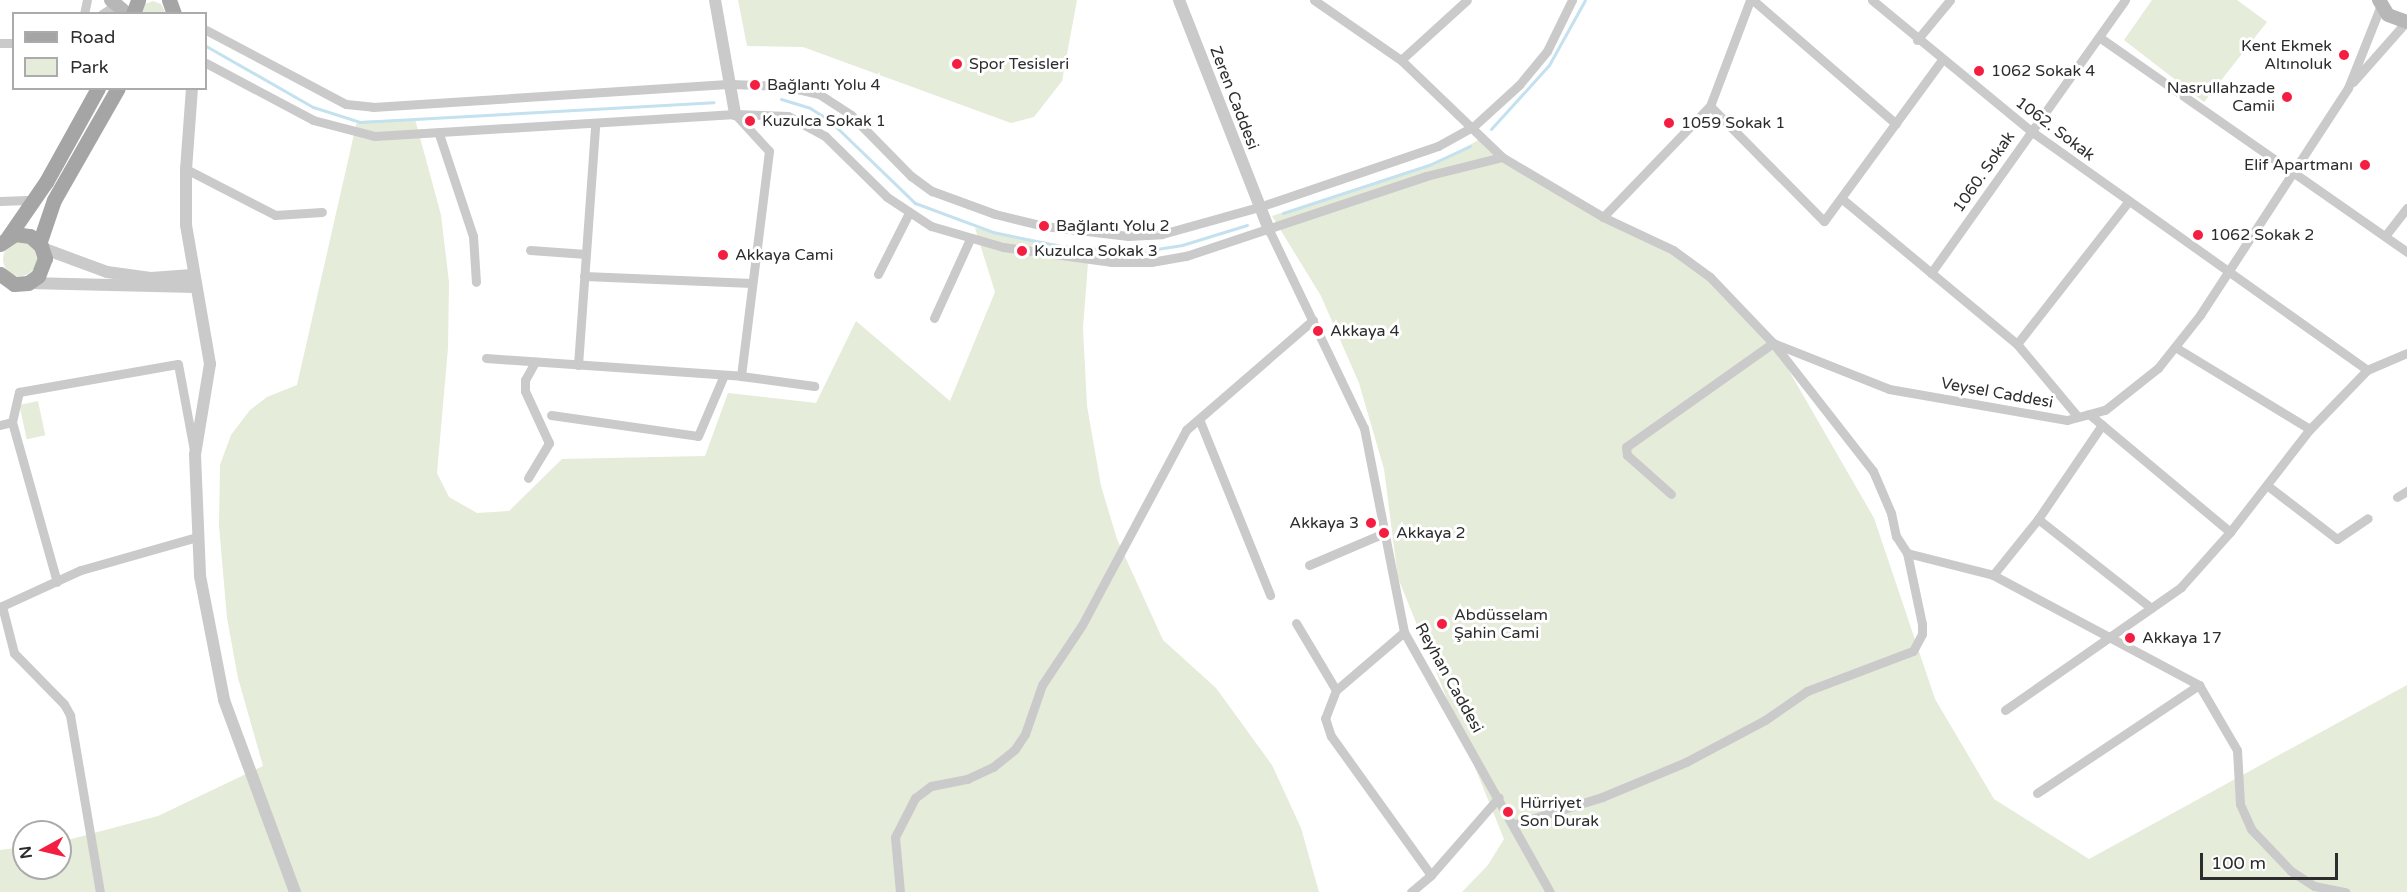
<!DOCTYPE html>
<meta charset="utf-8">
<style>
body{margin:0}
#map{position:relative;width:2407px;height:892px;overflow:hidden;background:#fff;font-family:"Varela Round",sans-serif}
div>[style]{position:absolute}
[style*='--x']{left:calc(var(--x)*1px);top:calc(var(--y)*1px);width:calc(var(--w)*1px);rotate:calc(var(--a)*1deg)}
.green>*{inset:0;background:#e5ecd9;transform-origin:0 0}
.round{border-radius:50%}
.stream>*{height:3px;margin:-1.5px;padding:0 1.5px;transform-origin:1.5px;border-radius:1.5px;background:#c3e1ee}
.minor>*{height:9px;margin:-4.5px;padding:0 4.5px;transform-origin:4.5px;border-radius:4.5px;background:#cacaca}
.tertiary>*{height:12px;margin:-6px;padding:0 6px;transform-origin:6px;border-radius:6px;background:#cacaca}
.secondary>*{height:14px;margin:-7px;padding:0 7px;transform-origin:7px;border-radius:7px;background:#b7b7b7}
.primary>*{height:15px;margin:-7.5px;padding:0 7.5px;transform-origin:7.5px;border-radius:7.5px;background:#a5a5a5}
.dots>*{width:16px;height:16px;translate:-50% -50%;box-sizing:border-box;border:3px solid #fff;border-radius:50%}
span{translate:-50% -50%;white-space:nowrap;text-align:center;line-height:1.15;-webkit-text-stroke:6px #fff;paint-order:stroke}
.poi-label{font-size:16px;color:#2d2d2d}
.right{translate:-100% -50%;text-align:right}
.left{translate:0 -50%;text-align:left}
.street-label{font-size:16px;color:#2d2d2d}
.legend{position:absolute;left:12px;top:12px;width:195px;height:78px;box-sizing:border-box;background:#fff;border:2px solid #ababab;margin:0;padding:8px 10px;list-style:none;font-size:18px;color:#2d2d2d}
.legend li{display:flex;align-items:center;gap:12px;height:30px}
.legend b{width:30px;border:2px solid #ababab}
.north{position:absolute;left:12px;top:820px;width:60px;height:60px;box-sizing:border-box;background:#fff;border:2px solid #ababab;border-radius:50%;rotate:262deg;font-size:16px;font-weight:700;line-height:24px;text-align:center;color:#2d2d2d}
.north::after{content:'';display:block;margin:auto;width:21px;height:27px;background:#f41e41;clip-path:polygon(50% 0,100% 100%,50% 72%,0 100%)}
.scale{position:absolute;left:2200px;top:853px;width:138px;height:27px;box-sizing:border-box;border:3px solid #2d2d2d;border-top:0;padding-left:8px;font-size:18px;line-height:21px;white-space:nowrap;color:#2d2d2d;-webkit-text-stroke:4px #fff;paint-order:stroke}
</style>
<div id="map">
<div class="green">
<div style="clip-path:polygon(738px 0,1077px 0,1062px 81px,1034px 117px,1011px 123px,803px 47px,747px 46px)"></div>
<div style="clip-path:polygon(2152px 0,2237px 0,2267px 22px,2204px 102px,2124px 40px)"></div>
<div style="clip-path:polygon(153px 1px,161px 4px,166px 13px,141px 14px,145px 4px)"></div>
<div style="clip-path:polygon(415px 119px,441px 215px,449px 282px,448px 348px,437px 473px,449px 497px,477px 513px,509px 511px,562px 459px,705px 456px,728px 393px,816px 403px,856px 321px,950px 401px,995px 292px,975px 228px,1089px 250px,1083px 328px,1087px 406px,1101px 486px,1117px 539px,1163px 640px,1216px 688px,1272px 765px,1301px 828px,1319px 892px,0 892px,0 850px,24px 847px,24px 868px,60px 868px,60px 842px,158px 816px,263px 766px,238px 678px,227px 618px,219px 526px,220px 465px,231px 435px,250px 410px,267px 397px,297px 385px,357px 121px)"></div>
<div style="clip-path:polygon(1480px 139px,1499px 157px,1682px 254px,1773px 343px,1874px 518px,1935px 699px,1994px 799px,2089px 859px,2407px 685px,2407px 892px,1462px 892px,1488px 865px,1504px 839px,1398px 578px,1384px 469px,1359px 383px,1321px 296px,1272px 216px,1447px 158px)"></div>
<div class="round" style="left:3px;top:242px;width:34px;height:34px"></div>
<div style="left:38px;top:401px;width:35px;height:19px;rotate:78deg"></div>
</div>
<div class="stream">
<div style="--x:206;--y:46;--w:123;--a:29.7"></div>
<div style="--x:313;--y:107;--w:49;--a:17.7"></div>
<div style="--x:360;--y:122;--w:354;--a:-3.2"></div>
<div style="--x:781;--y:99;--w:30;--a:17"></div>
<div style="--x:810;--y:108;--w:22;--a:32"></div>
<div style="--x:829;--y:120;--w:120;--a:44"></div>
<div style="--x:915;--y:203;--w:83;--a:20.4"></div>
<div style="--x:993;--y:232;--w:67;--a:12"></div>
<div style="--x:1059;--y:246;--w:78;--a:4.4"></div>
<div style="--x:1137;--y:252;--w:46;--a:-8.8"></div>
<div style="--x:1182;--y:245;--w:68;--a:-17.1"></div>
<div style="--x:1491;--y:129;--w:86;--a:-47.8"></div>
<div style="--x:1549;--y:65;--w:74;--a:-61"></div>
<div style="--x:1283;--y:213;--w:154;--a:-18.2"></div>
<div style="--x:1429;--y:165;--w:45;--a:-24.9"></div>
</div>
<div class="minor">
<div style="--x:1314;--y:0;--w:106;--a:34.6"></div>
<div style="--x:1401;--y:60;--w:140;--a:43.8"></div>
<div style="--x:1502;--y:157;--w:117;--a:30.7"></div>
<div style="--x:1603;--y:217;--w:77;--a:25.2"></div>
<div style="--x:1673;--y:250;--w:46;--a:36.1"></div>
<div style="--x:1710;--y:277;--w:91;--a:46.3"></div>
<div style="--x:1773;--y:343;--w:125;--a:21.6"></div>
<div style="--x:1889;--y:389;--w:181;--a:9.9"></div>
<div style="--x:2067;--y:420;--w:39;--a:-15"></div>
<div style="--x:2105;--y:410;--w:68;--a:-38.4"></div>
<div style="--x:2158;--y:368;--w:68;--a:-51.6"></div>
<div style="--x:2200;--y:315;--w:271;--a:-56.9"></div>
<div style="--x:2348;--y:88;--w:89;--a:-68.3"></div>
<div style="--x:1753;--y:0;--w:189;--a:40.9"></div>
<div style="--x:1872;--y:0;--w:206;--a:39.5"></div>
<div style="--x:2031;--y:131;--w:412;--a:35.4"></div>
<div style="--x:84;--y:14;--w:14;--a:-78"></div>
<div style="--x:102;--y:14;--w:17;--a:-33"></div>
<div style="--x:206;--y:30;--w:158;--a:27.9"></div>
<div style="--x:346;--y:104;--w:27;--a:6"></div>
<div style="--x:373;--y:107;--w:359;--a:-3.7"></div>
<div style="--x:731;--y:84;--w:53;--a:2.2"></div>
<div style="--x:784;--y:86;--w:36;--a:13"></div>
<div style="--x:819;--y:94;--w:38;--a:33"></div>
<div style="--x:851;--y:115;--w:86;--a:45.5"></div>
<div style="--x:911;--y:176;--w:26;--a:36"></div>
<div style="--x:932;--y:191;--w:67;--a:20.1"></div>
<div style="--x:995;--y:214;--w:50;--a:13.8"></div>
<div style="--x:1044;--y:226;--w:85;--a:6.8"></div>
<div style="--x:1128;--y:236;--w:34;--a:-3"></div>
<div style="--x:1162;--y:234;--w:101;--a:-15.6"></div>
<div style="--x:1259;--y:207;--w:189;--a:-18.8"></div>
<div style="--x:1438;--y:146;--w:41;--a:-29.1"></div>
<div style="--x:1474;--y:126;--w:61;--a:-42.3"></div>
<div style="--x:1519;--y:85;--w:44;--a:-50.5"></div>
<div style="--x:1547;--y:51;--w:57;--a:-63.9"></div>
<div style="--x:2099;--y:37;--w:376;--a:34.9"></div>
<div style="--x:1917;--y:40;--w:52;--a:-50.5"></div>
<div style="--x:0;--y:43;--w:14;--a:0"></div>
<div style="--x:1401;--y:60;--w:89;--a:-42.3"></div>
<div style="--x:206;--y:63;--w:121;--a:28"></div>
<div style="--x:313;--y:120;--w:64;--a:14.5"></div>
<div style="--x:375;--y:136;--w:361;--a:-3.5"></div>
<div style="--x:735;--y:114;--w:53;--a:2.2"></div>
<div style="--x:788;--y:116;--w:42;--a:28.4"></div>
<div style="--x:825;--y:136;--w:87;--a:44.5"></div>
<div style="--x:887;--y:197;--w:53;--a:33.4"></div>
<div style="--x:931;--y:226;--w:75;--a:16.3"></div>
<div style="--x:1003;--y:247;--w:110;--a:7.8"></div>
<div style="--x:1112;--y:262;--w:39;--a:0"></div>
<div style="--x:1151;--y:262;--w:36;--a:-10"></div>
<div style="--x:1186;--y:256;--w:253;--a:-18.4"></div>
<div style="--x:1426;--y:176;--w:78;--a:-14"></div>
<div style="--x:2353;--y:82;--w:80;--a:-48.5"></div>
<div style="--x:1710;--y:106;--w:162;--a:45.3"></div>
<div style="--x:1824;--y:221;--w:198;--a:-53.8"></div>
<div style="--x:735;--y:114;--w:50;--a:47.4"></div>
<div style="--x:769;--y:151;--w:227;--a:97.1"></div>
<div style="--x:439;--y:134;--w:108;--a:71.6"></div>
<div style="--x:473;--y:236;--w:46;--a:86.3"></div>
<div style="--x:186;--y:169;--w:100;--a:27.3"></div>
<div style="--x:275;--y:215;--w:47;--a:-3.7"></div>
<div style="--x:1841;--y:198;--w:229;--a:39.7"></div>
<div style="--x:2017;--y:344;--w:95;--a:50.1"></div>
<div style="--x:0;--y:201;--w:34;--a:-2"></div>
<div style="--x:1603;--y:217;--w:154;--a:-46.1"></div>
<div style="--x:1710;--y:106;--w:113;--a:-69.3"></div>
<div style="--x:1269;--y:230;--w:220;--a:64.4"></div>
<div style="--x:1364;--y:428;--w:208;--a:78.9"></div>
<div style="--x:1404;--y:632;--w:298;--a:60.7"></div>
<div style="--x:2385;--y:236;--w:36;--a:-52"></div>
<div style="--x:530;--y:250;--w:56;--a:4.1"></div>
<div style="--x:1931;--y:273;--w:335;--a:-54.6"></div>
<div style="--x:878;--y:274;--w:68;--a:-63.1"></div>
<div style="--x:584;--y:276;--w:168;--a:2.4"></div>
<div style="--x:934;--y:318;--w:87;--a:-65.5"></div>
<div style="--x:2017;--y:344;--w:180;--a:-52"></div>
<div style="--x:2175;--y:347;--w:158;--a:31.3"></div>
<div style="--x:486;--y:358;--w:256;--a:4"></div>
<div style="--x:741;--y:376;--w:74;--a:7.8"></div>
<div style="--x:578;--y:365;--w:241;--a:-85.9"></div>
<div style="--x:2089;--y:414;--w:184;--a:39.9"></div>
<div style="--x:551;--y:415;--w:148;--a:8.1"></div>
<div style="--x:698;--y:436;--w:66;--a:-66.9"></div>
<div style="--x:1199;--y:419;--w:190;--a:68"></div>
<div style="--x:12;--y:422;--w:31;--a:-77"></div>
<div style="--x:19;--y:392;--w:161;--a:-10"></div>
<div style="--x:178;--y:364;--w:87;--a:79.5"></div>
<div style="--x:0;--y:425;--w:12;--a:-14"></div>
<div style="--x:12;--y:422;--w:166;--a:74.3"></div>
<div style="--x:528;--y:478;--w:41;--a:-59"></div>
<div style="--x:549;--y:443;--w:57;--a:-114.8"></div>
<div style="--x:525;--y:391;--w:11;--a:-90"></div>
<div style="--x:525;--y:380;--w:21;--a:-61"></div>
<div style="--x:2268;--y:486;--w:87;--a:37.5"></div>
<div style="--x:2337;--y:539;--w:37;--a:-34"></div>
<div style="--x:1671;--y:494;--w:59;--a:-138.4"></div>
<div style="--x:1627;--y:455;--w:8;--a:-97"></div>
<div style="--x:1626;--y:447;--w:180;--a:-35.3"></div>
<div style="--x:1773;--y:343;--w:162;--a:52"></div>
<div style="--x:1873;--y:471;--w:46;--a:66.8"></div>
<div style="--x:1891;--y:513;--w:24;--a:78"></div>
<div style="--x:1896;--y:536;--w:20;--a:57"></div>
<div style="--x:1907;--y:553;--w:89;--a:14.3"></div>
<div style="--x:1993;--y:575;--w:234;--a:28.1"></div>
<div style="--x:2199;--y:685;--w:75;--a:59.7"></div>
<div style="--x:2237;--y:750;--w:54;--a:86.8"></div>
<div style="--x:2240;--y:804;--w:27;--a:66"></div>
<div style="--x:2251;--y:829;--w:58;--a:46.4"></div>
<div style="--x:2291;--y:871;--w:27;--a:33"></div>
<div style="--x:2314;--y:886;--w:32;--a:11"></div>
<div style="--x:2397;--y:497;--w:12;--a:-31"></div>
<div style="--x:2038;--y:519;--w:144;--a:38.2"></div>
<div style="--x:1309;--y:565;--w:82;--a:-23.1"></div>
<div style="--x:1993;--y:575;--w:72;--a:-51.2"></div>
<div style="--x:2038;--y:519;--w:114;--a:-55.8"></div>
<div style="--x:2;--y:606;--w:49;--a:75.7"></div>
<div style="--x:14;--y:653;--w:71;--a:45.6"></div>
<div style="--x:64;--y:704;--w:13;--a:61"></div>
<div style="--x:70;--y:715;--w:180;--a:80.4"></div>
<div style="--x:0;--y:607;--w:89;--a:-24.6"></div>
<div style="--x:81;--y:570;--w:121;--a:-15.9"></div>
<div style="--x:1296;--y:623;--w:78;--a:59.2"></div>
<div style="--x:1404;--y:632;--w:89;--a:139.5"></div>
<div style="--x:1336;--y:690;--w:30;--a:111"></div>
<div style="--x:1325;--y:718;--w:19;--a:72"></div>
<div style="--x:1331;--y:736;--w:171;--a:54.3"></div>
<div style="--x:1431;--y:875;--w:103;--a:-48.9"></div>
<div style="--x:2005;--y:710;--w:215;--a:-34.9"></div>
<div style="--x:2181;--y:587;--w:74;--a:-48.3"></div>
<div style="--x:2230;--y:532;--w:130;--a:-52.2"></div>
<div style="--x:2310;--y:429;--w:82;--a:-46"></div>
<div style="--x:2367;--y:370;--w:43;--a:-23"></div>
<div style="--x:2037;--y:793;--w:195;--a:-33.7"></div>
<div style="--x:1515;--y:824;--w:91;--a:-17.2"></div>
<div style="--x:1602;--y:797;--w:91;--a:-22.6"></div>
<div style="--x:1686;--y:762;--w:89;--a:-28"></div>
<div style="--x:1765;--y:720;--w:51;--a:-34.6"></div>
<div style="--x:1807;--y:691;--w:113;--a:-20.7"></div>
<div style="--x:1913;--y:651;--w:19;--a:-62"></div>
<div style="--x:1922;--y:634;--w:10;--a:-90"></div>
<div style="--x:1922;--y:624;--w:73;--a:-101.9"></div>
<div style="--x:900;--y:892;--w:55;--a:-95.2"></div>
<div style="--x:895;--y:837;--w:44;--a:-62.9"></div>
<div style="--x:915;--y:798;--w:20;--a:-37"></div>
<div style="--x:931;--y:786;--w:37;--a:-11"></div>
<div style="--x:967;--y:779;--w:29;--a:-25"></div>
<div style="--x:993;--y:767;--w:28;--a:-39"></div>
<div style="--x:1015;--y:749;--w:18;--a:-56"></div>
<div style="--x:1025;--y:734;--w:52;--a:-70.9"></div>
<div style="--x:1042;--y:685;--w:72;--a:-56.3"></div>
<div style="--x:1082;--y:625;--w:221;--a:-61.9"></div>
<div style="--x:1186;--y:430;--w:168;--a:-40.9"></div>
<div style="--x:1411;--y:892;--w:26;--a:-40"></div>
</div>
<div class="tertiary">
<div style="--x:715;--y:0;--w:116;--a:80"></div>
<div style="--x:1179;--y:0;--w:247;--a:68.6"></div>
<div style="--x:192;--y:88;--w:81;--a:94.2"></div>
<div style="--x:186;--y:169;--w:56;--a:90"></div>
<div style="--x:186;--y:225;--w:141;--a:80.2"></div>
<div style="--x:210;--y:364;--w:92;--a:99.4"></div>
<div style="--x:195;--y:455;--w:121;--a:87.6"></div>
<div style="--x:200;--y:576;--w:126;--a:79"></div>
<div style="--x:224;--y:700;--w:205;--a:69.7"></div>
<div style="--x:42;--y:248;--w:69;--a:20.3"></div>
<div style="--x:107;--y:272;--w:44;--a:7.8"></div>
<div style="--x:151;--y:278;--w:41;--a:-4.2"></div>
<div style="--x:28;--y:283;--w:167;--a:1.4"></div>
</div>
<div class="secondary">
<div style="--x:111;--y:0;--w:21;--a:41"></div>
<div style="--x:2379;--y:0;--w:17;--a:59"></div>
<div style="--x:2388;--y:15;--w:20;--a:20"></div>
</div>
<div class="primary">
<div style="--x:169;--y:0;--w:15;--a:70"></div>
<div style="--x:133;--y:14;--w:15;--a:-70"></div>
<div style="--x:8;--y:237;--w:67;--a:-55.4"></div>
<div style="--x:46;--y:182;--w:107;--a:-61"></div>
<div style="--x:0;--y:244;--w:18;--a:-34"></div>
<div style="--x:15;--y:234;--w:15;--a:8"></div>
<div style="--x:30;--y:236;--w:15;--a:42"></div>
<div style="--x:41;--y:246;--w:13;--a:72"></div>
<div style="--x:45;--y:258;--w:19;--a:111"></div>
<div style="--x:38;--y:276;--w:12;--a:145"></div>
<div style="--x:28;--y:283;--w:14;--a:176"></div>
<div style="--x:14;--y:284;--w:17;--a:-144"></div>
<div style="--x:39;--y:244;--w:46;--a:-71.2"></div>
<div style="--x:54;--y:200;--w:129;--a:-60.3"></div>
</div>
<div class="dots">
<div style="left:2344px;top:55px;background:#f41e41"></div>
<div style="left:957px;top:64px;background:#f41e41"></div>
<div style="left:1979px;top:71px;background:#f41e41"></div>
<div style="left:755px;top:85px;background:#f41e41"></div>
<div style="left:2287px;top:97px;background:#f41e41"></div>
<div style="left:750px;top:121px;background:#f41e41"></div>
<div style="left:1669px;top:123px;background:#f41e41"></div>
<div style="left:2365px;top:165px;background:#f41e41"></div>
<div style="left:1044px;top:226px;background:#f41e41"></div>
<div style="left:2198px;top:235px;background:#f41e41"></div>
<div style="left:1022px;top:251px;background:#f41e41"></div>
<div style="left:723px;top:255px;background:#f41e41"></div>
<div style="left:1318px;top:331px;background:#f41e41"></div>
<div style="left:1371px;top:523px;background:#f41e41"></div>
<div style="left:1384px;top:533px;background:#f41e41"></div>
<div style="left:1442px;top:624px;background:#f41e41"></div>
<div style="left:2130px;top:638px;background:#f41e41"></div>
<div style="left:1508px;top:812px;background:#f41e41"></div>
</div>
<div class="poi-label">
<span class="right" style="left:2332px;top:55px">Kent Ekmek<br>Altınoluk</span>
<span class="left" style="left:969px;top:64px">Spor Tesisleri</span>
<span class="left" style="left:1991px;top:71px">1062 Sokak 4</span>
<span class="left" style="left:767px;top:85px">Bağlantı Yolu 4</span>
<span class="right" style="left:2275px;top:97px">Nasrullahzade<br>Camii</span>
<span class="left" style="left:762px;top:121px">Kuzulca Sokak 1</span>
<span class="left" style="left:1681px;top:123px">1059 Sokak 1</span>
<span class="right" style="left:2353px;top:165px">Elif Apartmanı</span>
<span class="left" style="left:1056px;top:226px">Bağlantı Yolu 2</span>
<span class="left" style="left:2210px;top:235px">1062 Sokak 2</span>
<span class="left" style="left:1034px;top:251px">Kuzulca Sokak 3</span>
<span class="left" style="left:735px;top:255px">Akkaya Cami</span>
<span class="left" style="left:1330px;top:331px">Akkaya 4</span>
<span class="right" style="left:1359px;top:523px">Akkaya 3</span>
<span class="left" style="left:1396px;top:533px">Akkaya 2</span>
<span class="left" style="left:1454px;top:624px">Abdüsselam<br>Şahin Cami</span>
<span class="left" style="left:2142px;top:638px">Akkaya 17</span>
<span class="left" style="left:1520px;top:812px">Hürriyet<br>Son Durak</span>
</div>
<div class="street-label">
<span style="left:1234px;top:98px;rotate:69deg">Zeren Caddesi</span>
<span style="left:2055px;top:129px;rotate:37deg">1062. Sokak</span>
<span style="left:1984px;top:172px;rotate:-55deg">1060. Sokak</span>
<span style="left:1997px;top:393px;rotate:10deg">Veysel Caddesi</span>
<span style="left:1449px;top:678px;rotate:61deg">Reyhan Caddesi</span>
</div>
<ul class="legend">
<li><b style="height:8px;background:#a5a5a5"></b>Road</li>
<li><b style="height:16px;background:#e5ecd9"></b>Park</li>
</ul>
<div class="north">N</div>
<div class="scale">100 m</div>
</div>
